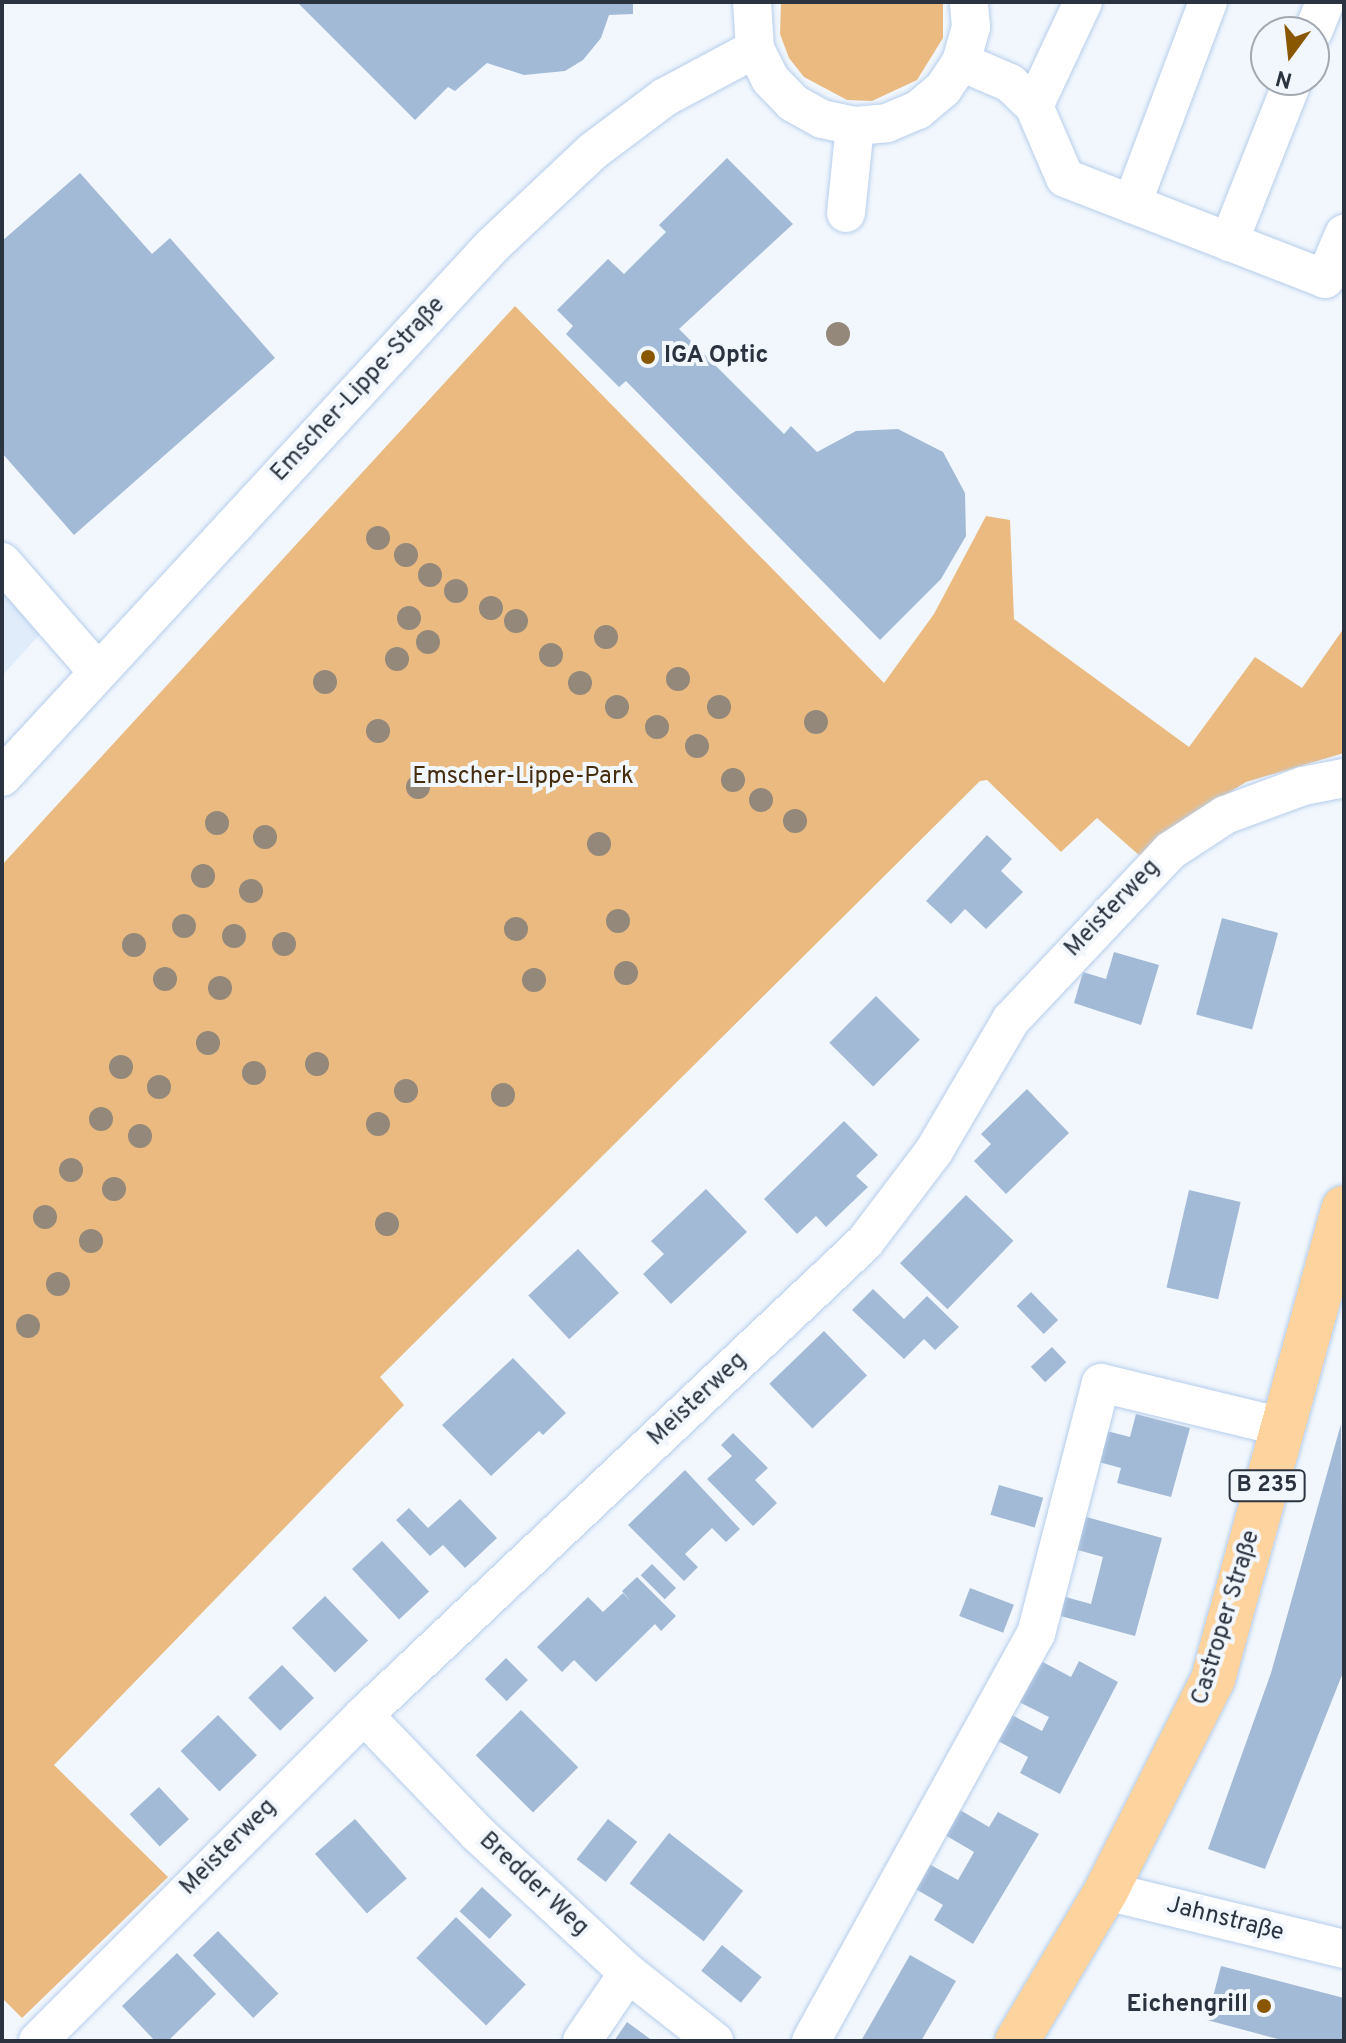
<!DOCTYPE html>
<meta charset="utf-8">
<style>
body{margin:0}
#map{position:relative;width:1346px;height:2043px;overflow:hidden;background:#f2f7fd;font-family:Overpass,sans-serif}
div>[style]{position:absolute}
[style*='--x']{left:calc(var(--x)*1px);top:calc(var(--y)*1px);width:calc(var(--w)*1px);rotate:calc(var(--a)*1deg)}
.built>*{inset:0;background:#e0ecfa}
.green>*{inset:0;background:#eaba81}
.building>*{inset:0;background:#a3bad6;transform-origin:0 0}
.roads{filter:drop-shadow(0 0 2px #b6ceea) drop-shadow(0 0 2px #b6ceea)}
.minor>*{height:38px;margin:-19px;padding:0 19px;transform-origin:19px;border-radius:19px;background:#fff}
.major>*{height:44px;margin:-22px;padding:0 22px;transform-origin:22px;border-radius:22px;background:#fed39d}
.trees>*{width:24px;height:24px;margin:-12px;border-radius:50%;background:#938879}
.dots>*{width:22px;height:22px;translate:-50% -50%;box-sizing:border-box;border:4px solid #f2f7fd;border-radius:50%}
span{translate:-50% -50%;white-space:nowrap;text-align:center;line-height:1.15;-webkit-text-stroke:8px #f2f7fd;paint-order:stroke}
.shield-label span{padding:2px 6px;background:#f2f7fd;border:2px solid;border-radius:6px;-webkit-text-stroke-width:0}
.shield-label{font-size:22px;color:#2a333f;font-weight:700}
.poi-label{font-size:24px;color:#2a333f;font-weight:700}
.left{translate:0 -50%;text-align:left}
.right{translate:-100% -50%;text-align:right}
.street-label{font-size:24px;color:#2a333f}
.park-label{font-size:24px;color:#452d0d}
.frame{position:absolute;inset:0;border:4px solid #2a333f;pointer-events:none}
.north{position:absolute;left:1250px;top:16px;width:80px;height:80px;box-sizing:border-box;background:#f2f7fd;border:2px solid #a2a9b1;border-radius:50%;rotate:195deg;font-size:22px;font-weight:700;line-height:32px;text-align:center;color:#2a333f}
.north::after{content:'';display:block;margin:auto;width:28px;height:36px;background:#8a5701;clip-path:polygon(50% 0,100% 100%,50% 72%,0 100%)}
</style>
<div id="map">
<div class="built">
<div style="clip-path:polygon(2px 562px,53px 620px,2px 676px)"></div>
</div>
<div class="green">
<div style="clip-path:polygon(781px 2px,943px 2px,943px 38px,917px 80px,872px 101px,847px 100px,804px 77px,789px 58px,780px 34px)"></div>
<div style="clip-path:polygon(515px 306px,884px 683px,934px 614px,986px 516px,1010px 520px,1014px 619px,1189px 747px,1255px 657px,1302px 688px,1344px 628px,1344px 753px,1246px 782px,1176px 826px,1140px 856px,1097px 818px,1061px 852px,987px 780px,980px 781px,380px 1377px,404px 1405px,54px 1765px,168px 1877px,22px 2018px,2px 1998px,2px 865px)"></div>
</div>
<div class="building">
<div style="clip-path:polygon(297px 2px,633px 2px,633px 14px,609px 15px,601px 38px,583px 60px,565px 71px,524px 75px,487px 63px,455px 91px,448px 87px,415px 120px)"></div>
<div style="clip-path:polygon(727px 158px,793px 224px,679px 329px,784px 434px,791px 426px,817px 452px,856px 431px,898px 429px,943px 452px,965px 493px,966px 536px,941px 579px,880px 640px,626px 381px,619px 387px,566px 334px,573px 326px,557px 310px,608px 259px,624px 274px,666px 232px,659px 225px)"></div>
<div style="clip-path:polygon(80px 173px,152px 254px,170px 238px,275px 358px,74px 535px,2px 453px,2px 241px)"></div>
<div style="clip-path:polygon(987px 835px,1012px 859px,1001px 871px,1023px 892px,986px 929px,965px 909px,951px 924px,926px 901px)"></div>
<div style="left:1222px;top:918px;width:58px;height:100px;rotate:15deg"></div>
<div style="clip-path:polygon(1114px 952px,1159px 965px,1141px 1025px,1074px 1003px,1083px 972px,1106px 979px)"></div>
<div style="left:876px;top:996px;width:62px;height:66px;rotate:45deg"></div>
<div style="clip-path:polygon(1027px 1089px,1069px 1133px,1006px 1194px,974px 1161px,991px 1144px,981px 1134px)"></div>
<div style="clip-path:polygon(844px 1121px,878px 1155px,856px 1176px,868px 1187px,826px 1227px,816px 1216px,797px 1234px,764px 1199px)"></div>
<div style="clip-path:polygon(706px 1189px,747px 1232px,671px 1304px,643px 1274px,664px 1254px,651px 1241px)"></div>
<div style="left:1189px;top:1190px;width:53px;height:100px;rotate:13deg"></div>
<div style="left:966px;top:1195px;width:66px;height:95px;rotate:44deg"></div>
<div style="left:578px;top:1249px;width:60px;height:68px;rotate:47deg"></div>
<div style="clip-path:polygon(873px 1289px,904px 1319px,927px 1296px,959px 1327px,935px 1350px,924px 1339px,904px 1359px,852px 1310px)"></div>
<div style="left:1031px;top:1292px;width:39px;height:20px;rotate:46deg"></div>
<div style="left:824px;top:1331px;width:62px;height:76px;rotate:46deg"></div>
<div style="left:1052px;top:1347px;width:21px;height:29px;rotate:47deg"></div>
<div style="clip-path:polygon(513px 1358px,566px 1413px,543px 1435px,539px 1431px,491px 1476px,442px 1425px)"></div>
<div style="clip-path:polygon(1136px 1414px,1190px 1428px,1171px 1497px,1117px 1483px,1121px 1468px,1095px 1461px,1103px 1430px,1130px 1437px)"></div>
<div style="clip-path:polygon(1341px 1424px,1344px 1670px,1265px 1869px,1208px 1849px,1271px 1673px)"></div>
<div style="clip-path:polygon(733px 1433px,768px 1468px,755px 1480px,777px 1503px,753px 1526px,707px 1479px,732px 1456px,721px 1445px)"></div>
<div style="clip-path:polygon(685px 1470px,740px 1529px,726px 1542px,712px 1528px,685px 1554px,698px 1567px,684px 1581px,628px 1525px)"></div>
<div style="left:999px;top:1485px;width:46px;height:31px;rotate:16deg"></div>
<div style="clip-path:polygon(460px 1499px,497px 1538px,465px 1568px,443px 1545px,430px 1556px,396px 1520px,409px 1508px,428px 1528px)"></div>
<div style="clip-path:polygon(1083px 1516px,1162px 1538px,1135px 1636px,1057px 1615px,1062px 1596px,1091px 1604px,1103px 1557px,1074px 1549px)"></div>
<div style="left:382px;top:1541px;width:69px;height:41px;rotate:47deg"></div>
<div style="left:652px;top:1564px;width:34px;height:16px;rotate:45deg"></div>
<div style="clip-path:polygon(637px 1577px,676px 1616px,661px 1631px,655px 1624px,596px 1682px,574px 1660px,562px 1672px,537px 1647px,588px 1597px,603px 1612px,623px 1593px,632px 1603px,622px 1591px)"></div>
<div style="left:970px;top:1588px;width:47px;height:30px;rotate:21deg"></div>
<div style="left:325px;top:1596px;width:62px;height:46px;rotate:46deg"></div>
<div style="left:506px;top:1658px;width:31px;height:30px;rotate:45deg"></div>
<div style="clip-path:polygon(1041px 1661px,1071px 1677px,1079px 1661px,1118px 1682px,1060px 1794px,1020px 1773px,1028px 1757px,998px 1741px,1012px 1715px,1042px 1731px,1049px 1717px,1019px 1702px)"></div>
<div style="left:282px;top:1665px;width:46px;height:47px;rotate:46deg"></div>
<div style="left:521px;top:1710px;width:81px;height:64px;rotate:45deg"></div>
<div style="left:218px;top:1715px;width:56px;height:52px;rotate:46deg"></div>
<div style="left:159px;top:1787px;width:44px;height:40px;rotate:47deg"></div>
<div style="clip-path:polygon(960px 1810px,989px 1827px,998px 1812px,1039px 1834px,973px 1944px,934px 1920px,943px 1905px,914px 1888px,929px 1864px,958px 1880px,974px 1852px,945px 1835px)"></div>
<div style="left:355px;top:1819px;width:79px;height:53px;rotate:49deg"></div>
<div style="left:608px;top:1819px;width:37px;height:51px;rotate:38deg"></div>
<div style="left:669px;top:1833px;width:94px;height:64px;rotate:38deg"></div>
<div style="left:482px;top:1887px;width:41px;height:33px;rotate:43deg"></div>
<div style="left:456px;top:1917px;width:97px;height:57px;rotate:44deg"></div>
<div style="left:218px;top:1931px;width:87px;height:35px;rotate:46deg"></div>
<div style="left:722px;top:1945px;width:51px;height:33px;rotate:39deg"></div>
<div style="clip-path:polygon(177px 1953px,216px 1994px,168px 2041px,155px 2041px,122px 2006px)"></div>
<div style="clip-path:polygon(910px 1955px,956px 1981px,921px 2041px,861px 2041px)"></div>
<div style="clip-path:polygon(1221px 1966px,1344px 1998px,1344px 2041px,1285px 2041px,1207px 2020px)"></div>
<div style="clip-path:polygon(627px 2022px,653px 2041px,614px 2041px)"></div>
</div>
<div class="roads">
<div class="minor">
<div style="--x:752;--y:2;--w:47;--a:86.3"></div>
<div style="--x:755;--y:49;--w:34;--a:63"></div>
<div style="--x:770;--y:79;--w:33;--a:46"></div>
<div style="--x:793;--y:103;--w:33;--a:29"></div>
<div style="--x:822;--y:119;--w:34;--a:12"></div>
<div style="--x:855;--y:126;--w:32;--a:-5"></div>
<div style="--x:887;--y:123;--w:34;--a:-23"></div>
<div style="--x:918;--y:110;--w:33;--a:-40"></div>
<div style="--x:943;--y:89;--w:32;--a:-56"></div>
<div style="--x:961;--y:62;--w:36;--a:-74"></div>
<div style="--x:971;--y:27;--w:25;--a:-95"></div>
<div style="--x:1083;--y:2;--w:115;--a:115.2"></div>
<div style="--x:1034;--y:106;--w:78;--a:66.7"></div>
<div style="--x:1065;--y:178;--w:279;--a:21.2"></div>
<div style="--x:1325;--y:279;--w:49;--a:-67.1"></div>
<div style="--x:1313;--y:32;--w:32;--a:-68"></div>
<div style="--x:961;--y:62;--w:53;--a:23.2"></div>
<div style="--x:1010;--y:83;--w:33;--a:44"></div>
<div style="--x:1132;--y:204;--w:216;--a:-69.4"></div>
<div style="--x:846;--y:213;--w:87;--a:-84.1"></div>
<div style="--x:1229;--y:242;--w:174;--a:-68.4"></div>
<div style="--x:2;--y:562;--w:146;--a:48.9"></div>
<div style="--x:2;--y:777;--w:724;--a:-47.3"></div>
<div style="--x:493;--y:245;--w:137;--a:-43.2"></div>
<div style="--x:593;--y:151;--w:90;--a:-36.9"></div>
<div style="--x:665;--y:97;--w:102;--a:-28.1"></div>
<div style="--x:364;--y:1715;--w:163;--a:46.2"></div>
<div style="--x:477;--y:1833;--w:206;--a:42.8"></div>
<div style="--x:628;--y:1973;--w:110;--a:38.3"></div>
<div style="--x:1106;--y:1891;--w:245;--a:13.7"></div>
<div style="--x:38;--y:2041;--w:461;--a:-45"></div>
<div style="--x:364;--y:1715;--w:689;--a:-43.35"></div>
<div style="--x:865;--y:1242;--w:114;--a:-52.8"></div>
<div style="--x:934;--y:1151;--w:152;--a:-59.6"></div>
<div style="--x:1011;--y:1020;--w:232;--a:-46.7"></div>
<div style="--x:1170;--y:851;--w:66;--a:-33.2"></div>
<div style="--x:1225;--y:815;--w:83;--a:-20.4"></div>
<div style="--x:1303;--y:786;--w:42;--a:-11"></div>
<div style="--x:582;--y:2041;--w:82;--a:-55.9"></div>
<div style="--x:811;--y:2041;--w:465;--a:-61.1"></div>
<div style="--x:1036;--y:1634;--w:259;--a:-75.5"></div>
<div style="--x:1101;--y:1383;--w:187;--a:13.6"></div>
</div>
<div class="major">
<div style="--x:1017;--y:2041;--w:174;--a:-59.3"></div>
<div style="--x:1106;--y:1891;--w:237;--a:-63.2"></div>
<div style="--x:1213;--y:1679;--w:489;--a:-74.5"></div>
</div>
</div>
<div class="trees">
<div style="left:838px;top:334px"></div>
<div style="left:378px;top:538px"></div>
<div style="left:406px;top:555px"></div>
<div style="left:430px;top:575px"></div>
<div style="left:456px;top:591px"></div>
<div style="left:491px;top:608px"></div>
<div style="left:409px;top:618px"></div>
<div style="left:516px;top:621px"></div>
<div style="left:606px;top:637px"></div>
<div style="left:428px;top:642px"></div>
<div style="left:551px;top:655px"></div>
<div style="left:397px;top:659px"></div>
<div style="left:678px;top:679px"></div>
<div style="left:325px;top:682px"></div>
<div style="left:580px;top:683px"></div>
<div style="left:617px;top:707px"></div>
<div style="left:719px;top:707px"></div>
<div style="left:816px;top:722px"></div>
<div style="left:657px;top:727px"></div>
<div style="left:378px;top:731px"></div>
<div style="left:697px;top:746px"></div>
<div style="left:733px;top:780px"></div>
<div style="left:418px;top:787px"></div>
<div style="left:761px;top:800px"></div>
<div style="left:795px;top:821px"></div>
<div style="left:217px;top:823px"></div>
<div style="left:265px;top:837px"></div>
<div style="left:599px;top:844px"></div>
<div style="left:203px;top:876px"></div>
<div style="left:251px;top:891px"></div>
<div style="left:618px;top:921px"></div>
<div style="left:184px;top:926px"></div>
<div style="left:516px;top:929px"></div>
<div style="left:234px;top:936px"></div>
<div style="left:284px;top:944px"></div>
<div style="left:134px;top:945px"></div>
<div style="left:626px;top:973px"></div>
<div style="left:165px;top:979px"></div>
<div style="left:534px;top:980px"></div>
<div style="left:220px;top:988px"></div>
<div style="left:208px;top:1043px"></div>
<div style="left:317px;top:1064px"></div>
<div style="left:121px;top:1067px"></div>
<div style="left:254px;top:1073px"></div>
<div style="left:159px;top:1087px"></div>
<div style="left:406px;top:1091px"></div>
<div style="left:503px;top:1095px"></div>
<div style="left:101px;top:1119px"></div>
<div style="left:378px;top:1124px"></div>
<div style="left:140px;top:1136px"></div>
<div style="left:71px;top:1170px"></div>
<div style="left:114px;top:1189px"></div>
<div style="left:45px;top:1217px"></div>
<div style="left:387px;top:1224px"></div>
<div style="left:91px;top:1241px"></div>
<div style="left:58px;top:1284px"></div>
<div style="left:28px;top:1326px"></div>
</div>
<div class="dots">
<div style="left:648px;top:357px;background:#8a5701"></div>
<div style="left:1264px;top:2006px;background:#8a5701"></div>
</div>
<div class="shield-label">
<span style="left:1267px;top:1486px">B 235</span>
</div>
<div class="poi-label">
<span class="left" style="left:664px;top:357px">IGA Optic</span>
<span class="right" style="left:1248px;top:2006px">Eichengrill</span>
</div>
<div class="street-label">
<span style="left:359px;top:390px;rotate:-47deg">Emscher-Lippe-Straße</span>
<span style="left:1113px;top:909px;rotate:-46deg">Meisterweg</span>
<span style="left:698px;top:1400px;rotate:-43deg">Meisterweg</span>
<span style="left:1227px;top:1618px;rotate:-73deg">Castroper Straße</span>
<span style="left:229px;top:1848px;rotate:-45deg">Meisterweg</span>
<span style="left:533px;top:1885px;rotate:43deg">Bredder Weg</span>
<span style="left:1225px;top:1920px;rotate:14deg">Jahnstraße</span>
</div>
<div class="park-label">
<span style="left:523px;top:778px">Emscher-Lippe-Park</span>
</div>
<div class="frame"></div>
<div class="north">N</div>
</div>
